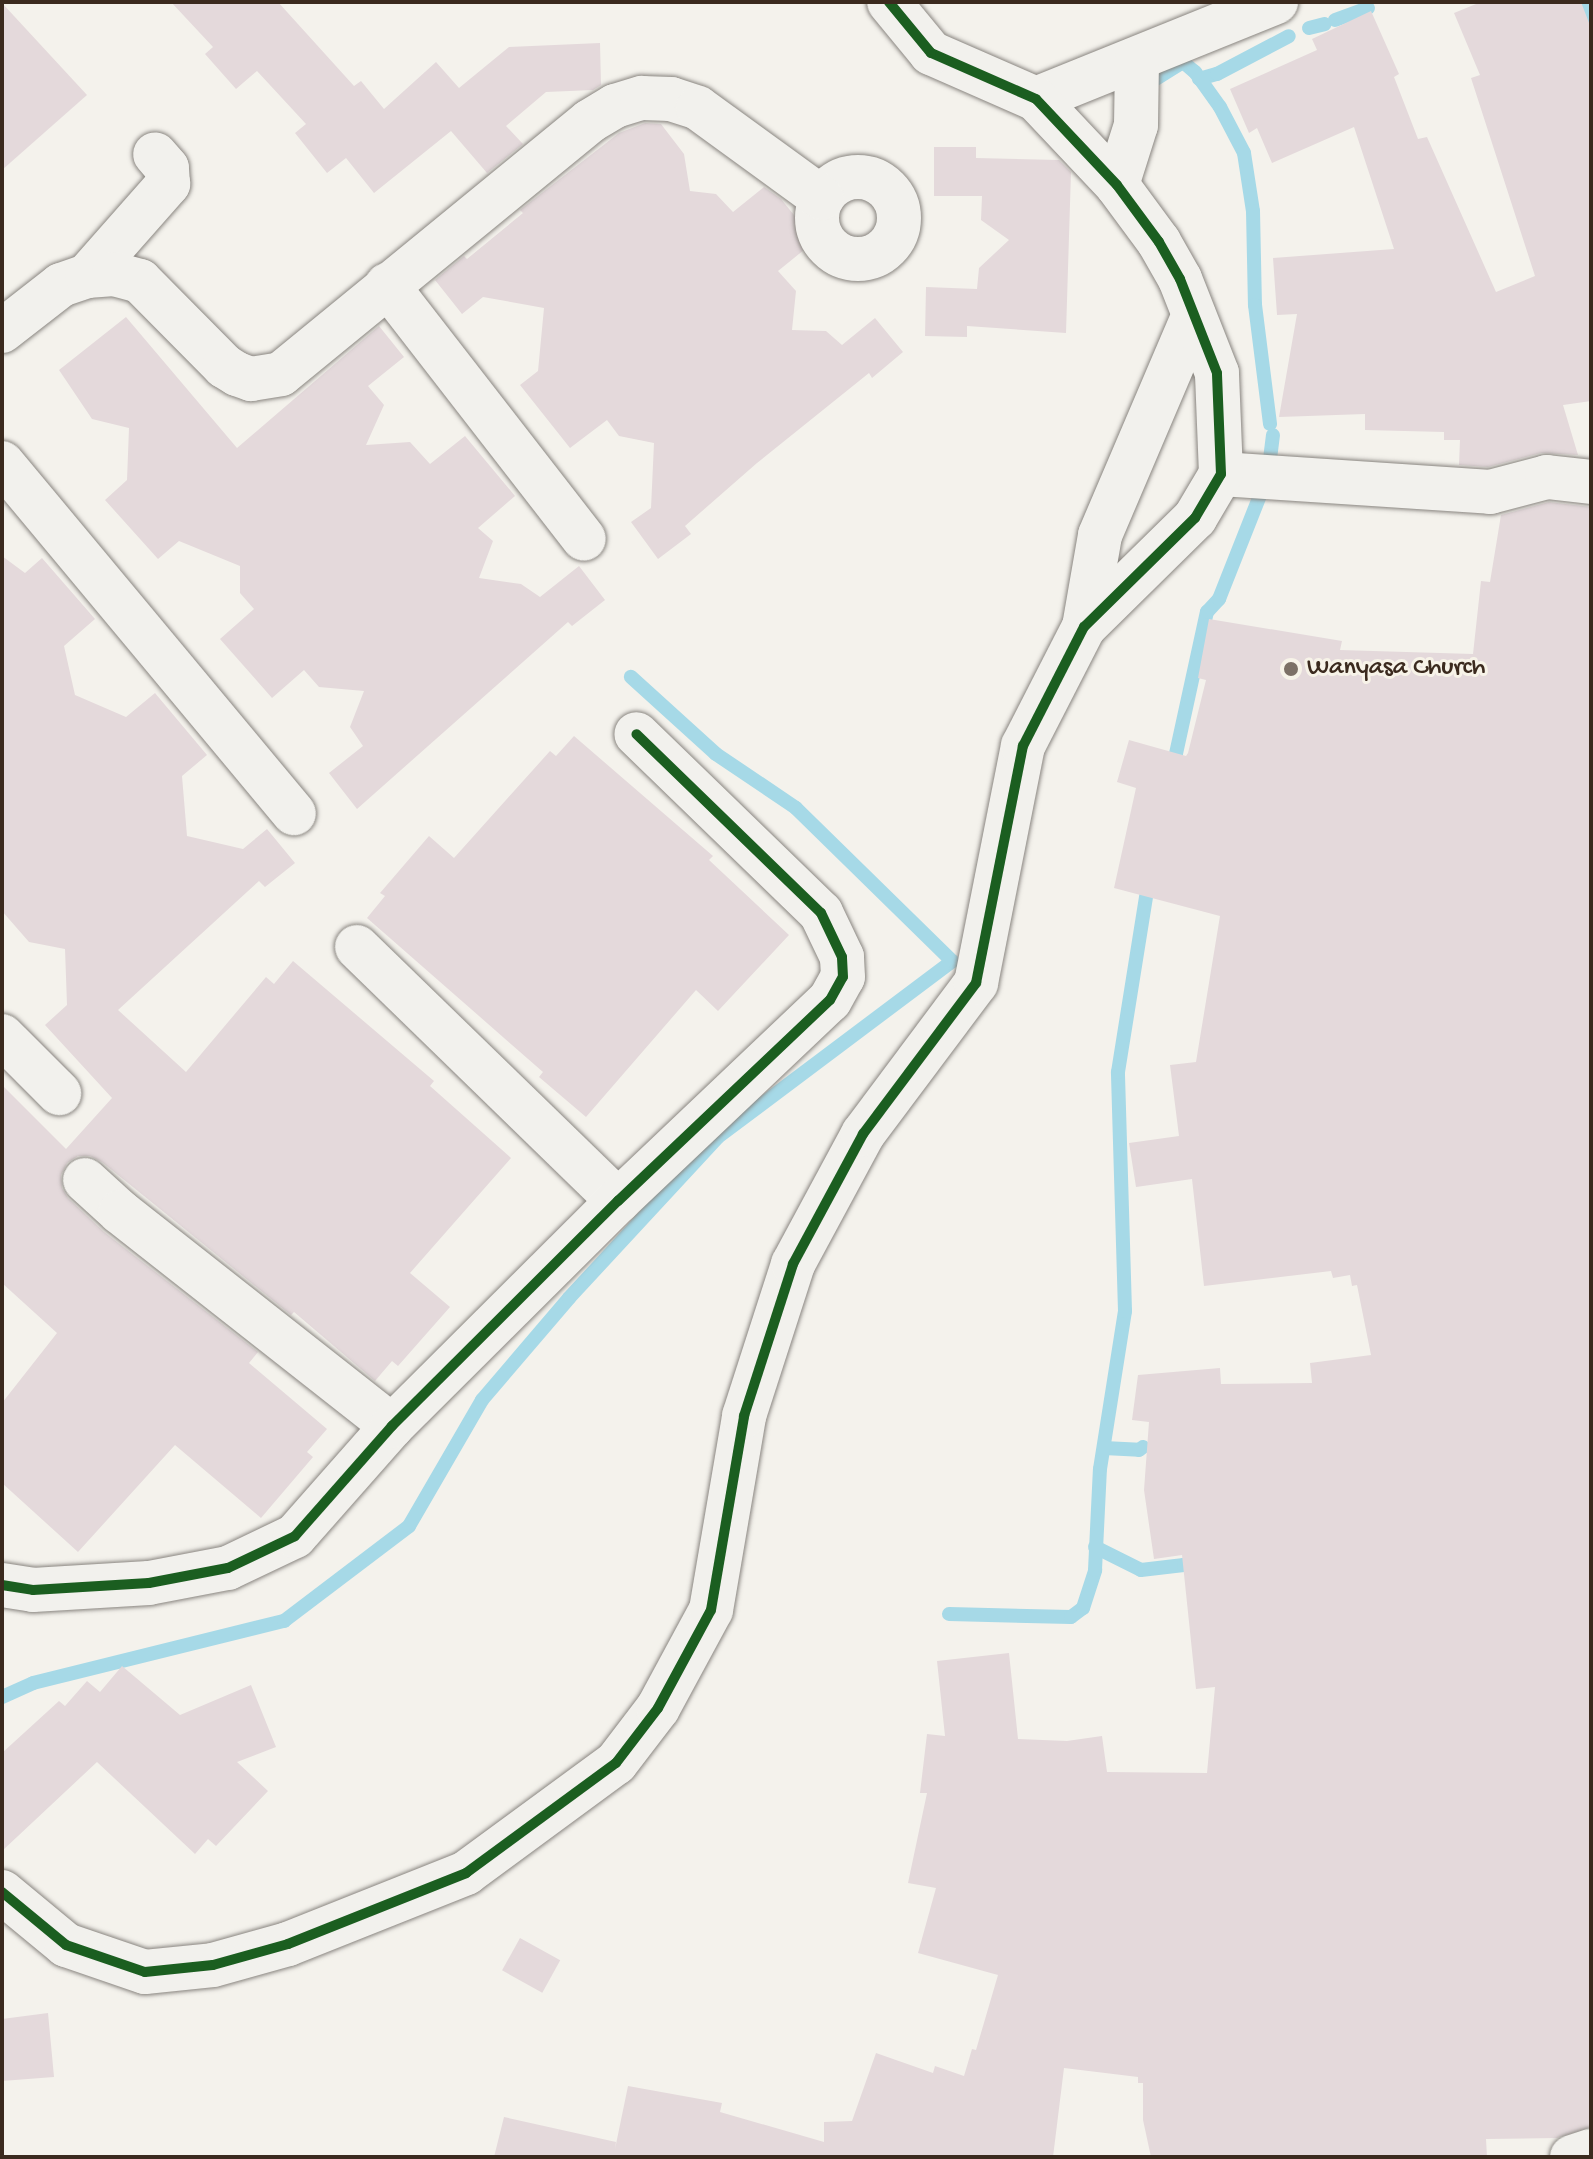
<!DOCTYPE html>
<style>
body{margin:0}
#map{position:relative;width:1593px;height:2159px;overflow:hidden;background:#f4f2ec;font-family:"Gochi Hand",sans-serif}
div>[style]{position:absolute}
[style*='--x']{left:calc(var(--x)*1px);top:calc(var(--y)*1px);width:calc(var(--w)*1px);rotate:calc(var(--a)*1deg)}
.stream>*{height:14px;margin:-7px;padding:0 7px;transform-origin:7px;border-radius:7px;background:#a6d9e7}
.building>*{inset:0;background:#e4d9db;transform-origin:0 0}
.roads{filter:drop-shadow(0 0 2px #898580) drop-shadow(0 0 2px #898580)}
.minor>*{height:44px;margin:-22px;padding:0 22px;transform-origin:22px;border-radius:22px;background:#f2f1ed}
.minor>.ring{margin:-22px;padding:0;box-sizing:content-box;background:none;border:44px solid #f2f1ed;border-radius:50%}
.cycleway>*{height:10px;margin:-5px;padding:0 5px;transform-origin:5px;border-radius:5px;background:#1b5e20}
.dots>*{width:22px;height:22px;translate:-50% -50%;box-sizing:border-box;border:4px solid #f7f3e8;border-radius:50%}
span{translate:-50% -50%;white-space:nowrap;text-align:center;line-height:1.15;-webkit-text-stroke:6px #f7f3e8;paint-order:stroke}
.poi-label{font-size:26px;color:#3b2a1e}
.left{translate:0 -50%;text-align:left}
.frame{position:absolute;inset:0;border:4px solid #3b2a1e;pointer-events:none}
</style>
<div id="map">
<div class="stream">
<div style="--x:1585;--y:2;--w:18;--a:71"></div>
<div style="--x:1335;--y:20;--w:35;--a:-20"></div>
<div style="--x:1309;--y:28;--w:16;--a:-14"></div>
<div style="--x:1199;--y:79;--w:19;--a:-16"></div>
<div style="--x:1217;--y:74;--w:81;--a:-27.8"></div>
<div style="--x:1154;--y:80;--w:34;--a:-32"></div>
<div style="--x:1183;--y:62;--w:16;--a:40"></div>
<div style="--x:1195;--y:72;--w:43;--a:54.5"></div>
<div style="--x:1220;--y:107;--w:52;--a:62.4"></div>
<div style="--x:1244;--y:153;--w:59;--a:81.2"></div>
<div style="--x:1253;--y:211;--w:94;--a:88.8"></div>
<div style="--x:1255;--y:305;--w:120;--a:82.8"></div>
<div style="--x:1172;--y:772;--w:164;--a:-77.7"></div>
<div style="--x:1207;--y:612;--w:18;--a:-47"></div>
<div style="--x:1219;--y:599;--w:133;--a:-68.4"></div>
<div style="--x:1268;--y:475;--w:40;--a:-82.9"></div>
<div style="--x:1104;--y:1448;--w:35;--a:3"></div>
<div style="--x:1139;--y:1450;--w:5;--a:-37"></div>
<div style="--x:1095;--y:1547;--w:51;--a:26.6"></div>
<div style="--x:1141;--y:1570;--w:43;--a:-6.6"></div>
<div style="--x:1184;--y:1565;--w:13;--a:-27"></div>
<div style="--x:949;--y:1614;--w:122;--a:1.4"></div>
<div style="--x:1071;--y:1617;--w:15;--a:-37"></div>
<div style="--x:1083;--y:1608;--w:40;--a:-72"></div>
<div style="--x:1095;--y:1570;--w:101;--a:-87.2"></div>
<div style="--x:1100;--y:1469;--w:160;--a:-81"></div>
<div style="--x:1125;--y:1311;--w:239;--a:-91.7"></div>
<div style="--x:1118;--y:1072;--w:195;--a:-80.9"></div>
<div style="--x:2;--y:1697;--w:34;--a:-24"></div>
<div style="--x:33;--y:1683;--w:259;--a:-13.9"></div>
<div style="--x:284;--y:1621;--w:157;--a:-37.2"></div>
<div style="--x:409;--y:1526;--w:146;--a:-59.9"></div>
<div style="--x:482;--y:1400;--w:134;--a:-49.5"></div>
<div style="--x:569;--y:1298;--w:219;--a:-47.2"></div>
<div style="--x:718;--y:1137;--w:293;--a:-36.9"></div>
<div style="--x:952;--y:961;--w:219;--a:-135.6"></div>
<div style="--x:796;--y:808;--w:97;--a:-146"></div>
<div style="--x:716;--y:754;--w:115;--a:-137.8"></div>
</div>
<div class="building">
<div style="clip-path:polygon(171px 2px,278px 2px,354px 86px,361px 81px,384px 109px,436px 62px,459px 88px,509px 47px,600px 43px,601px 85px,593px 90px,546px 92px,506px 126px,523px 144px,487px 173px,451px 131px,374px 193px,346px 158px,327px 173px,295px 133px,306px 124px,257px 71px,236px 89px,205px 54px,213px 47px)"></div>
<div style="clip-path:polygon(1481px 2px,1581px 2px,1591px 28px,1591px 401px,1563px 405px,1578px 455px,1541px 453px,1488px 467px,1459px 465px,1460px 440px,1444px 440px,1444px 432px,1365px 430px,1365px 414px,1279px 417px,1297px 314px,1277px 315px,1273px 258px,1394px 249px,1354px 127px,1272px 163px,1257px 128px,1249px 133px,1230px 89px,1317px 50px,1312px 39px,1371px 11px,1399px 74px,1394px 77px,1418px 139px,1427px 137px,1496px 292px,1535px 276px,1471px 78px,1480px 75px,1454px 13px)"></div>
<div style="clip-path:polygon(2px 3px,87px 95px,2px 170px)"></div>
<div style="clip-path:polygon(645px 123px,661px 124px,684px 154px,690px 191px,716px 194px,733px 212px,764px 187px,781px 199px,815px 241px,778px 271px,796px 291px,792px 330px,826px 331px,842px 345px,875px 318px,903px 352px,872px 378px,869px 373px,757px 463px,685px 526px,691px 534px,658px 559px,631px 522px,651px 508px,654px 443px,619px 436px,607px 420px,570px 448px,520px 385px,538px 371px,544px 308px,483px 297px,462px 314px,435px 280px,464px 256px,467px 259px,523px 213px,520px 210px,619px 133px)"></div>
<div style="clip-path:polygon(934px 147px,976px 147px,976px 158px,1059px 160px,1071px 172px,1066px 333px,967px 326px,967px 337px,925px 336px,926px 287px,977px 289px,979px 268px,1009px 240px,981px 220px,982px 196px,934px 196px)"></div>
<div style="clip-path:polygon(126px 317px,237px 448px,379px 326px,404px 357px,368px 386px,384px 405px,366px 445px,410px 442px,430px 464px,465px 436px,515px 496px,478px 528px,493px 541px,479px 578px,521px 584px,540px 597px,579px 566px,605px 600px,572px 626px,568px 622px,357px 809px,329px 773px,363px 746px,350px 727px,364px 691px,319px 687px,304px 670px,272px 698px,220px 639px,254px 609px,240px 593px,240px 566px,179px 541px,158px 559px,105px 500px,127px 480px,129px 428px,92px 419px,59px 370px)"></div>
<div style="clip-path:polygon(1549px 502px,1591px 507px,1591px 2127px,1557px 2138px,1486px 2139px,1487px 2157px,1151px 2157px,1143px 2120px,1143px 2083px,1138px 2083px,1138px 2077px,1064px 2068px,1053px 2157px,494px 2157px,504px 2117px,616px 2142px,615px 2149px,628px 2086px,722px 2103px,720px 2112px,824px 2142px,824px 2122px,852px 2121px,876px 2053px,933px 2073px,935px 2066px,964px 2076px,972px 2049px,976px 2050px,998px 1975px,918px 1953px,936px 1888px,908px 1883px,927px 1793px,920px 1793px,927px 1734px,945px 1736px,937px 1661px,1009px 1653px,1018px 1739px,1067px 1741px,1102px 1736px,1107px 1772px,1207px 1773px,1215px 1687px,1196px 1689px,1182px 1555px,1154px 1559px,1144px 1490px,1149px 1422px,1132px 1420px,1138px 1375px,1220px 1368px,1221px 1384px,1312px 1383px,1310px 1363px,1371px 1355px,1357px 1285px,1352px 1286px,1350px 1275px,1333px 1278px,1331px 1271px,1204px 1286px,1192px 1179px,1136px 1187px,1129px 1143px,1179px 1136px,1170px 1065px,1196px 1062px,1220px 916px,1114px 888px,1136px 788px,1117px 782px,1129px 740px,1186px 756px,1188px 753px,1206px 680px,1198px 678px,1209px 619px,1342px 641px,1340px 650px,1473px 654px,1481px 581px,1490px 582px,1501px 515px)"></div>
<div style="clip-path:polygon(2px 556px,25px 573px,42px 558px,95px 619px,64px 646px,75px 695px,126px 717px,155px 693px,207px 755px,182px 776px,187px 836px,243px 849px,267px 829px,295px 863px,265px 887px,259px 881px,118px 1010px,186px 1072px,266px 977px,274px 984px,293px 961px,434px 1081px,430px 1086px,511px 1158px,410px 1273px,450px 1307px,398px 1366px,392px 1361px,375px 1381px,294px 1312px,291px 1315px,102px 1162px,90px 1156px,78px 1156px,67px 1163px,61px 1175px,62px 1188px,68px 1198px,104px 1232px,258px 1352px,249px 1363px,327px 1429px,307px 1452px,313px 1457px,261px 1518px,175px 1445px,78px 1552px,2px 1483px,2px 1403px,57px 1333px,2px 1283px,2px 1085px,66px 1149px,112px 1098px,45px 1025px,67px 1005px,65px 949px,29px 942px,2px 911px)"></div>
<div style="clip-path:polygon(574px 736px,713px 856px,709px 860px,789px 935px,718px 1011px,696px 990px,586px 1117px,539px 1077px,543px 1072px,367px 918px,385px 896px,380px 893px,429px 836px,454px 858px,550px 751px,556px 756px)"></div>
<div style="clip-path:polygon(122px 1666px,180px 1715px,251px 1685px,276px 1747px,237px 1762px,268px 1791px,216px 1846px,208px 1839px,195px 1854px,97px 1762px,2px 1851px,2px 1753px,59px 1701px,65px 1706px,87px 1681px,100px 1692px)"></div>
<div style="left:520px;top:1938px;width:46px;height:37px;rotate:29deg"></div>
<div style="clip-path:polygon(48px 2013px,54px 2077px,2px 2081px,2px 2019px)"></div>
</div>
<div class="roads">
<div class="minor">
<div style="--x:1036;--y:99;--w:259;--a:-22"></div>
<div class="ring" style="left:817px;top:177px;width:38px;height:38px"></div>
<div style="--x:1117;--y:185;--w:63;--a:-72.4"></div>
<div style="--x:1136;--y:125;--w:66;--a:-89.1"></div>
<div style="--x:87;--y:276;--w:123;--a:-48.6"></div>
<div style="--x:168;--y:184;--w:16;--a:-94"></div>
<div style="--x:167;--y:168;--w:18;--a:-131"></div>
<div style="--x:387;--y:285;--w:321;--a:52.2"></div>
<div style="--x:2;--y:331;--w:75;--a:-37.9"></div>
<div style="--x:61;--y:285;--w:28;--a:-19"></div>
<div style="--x:87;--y:276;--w:27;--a:-4"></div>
<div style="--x:114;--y:274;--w:27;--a:15"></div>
<div style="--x:140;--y:281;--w:120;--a:45.3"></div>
<div style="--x:224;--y:366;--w:15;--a:32"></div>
<div style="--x:237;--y:374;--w:15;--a:20"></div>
<div style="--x:251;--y:379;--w:30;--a:-9"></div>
<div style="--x:281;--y:374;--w:399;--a:-39.3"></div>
<div style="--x:590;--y:121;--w:29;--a:-31"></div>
<div style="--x:615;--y:106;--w:28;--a:-17"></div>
<div style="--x:642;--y:98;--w:29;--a:2"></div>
<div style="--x:671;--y:99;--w:28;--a:18"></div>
<div style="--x:698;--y:108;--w:153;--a:36"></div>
<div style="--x:2;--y:463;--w:456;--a:50.2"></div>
<div style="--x:1221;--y:474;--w:270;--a:3.8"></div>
<div style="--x:1490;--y:492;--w:59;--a:-14.7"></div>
<div style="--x:1547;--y:477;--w:44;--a:6.5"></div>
<div style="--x:1084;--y:627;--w:93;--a:-80.1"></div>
<div style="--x:1100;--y:535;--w:239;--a:-66.9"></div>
<div style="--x:357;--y:947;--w:364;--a:44.2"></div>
<div style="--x:2;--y:1036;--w:81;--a:45"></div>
<div style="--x:85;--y:1180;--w:47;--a:42.4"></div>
<div style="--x:120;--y:1212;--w:346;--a:38.2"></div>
<div style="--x:2;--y:1585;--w:31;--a:9"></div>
<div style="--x:33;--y:1590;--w:116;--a:-3.5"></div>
<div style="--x:149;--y:1583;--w:80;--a:-10.8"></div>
<div style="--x:228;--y:1568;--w:74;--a:-25.5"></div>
<div style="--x:295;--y:1536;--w:147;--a:-48.6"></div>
<div style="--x:392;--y:1426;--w:319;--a:-44.9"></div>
<div style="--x:618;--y:1201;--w:292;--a:-43.5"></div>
<div style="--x:830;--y:1000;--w:26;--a:-61"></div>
<div style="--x:843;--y:977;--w:20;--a:-93"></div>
<div style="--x:842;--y:957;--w:49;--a:-115.5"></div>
<div style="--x:821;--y:913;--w:257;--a:-135.9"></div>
<div style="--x:2;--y:1892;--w:83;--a:39.6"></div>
<div style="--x:66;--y:1945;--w:83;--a:18.9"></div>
<div style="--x:145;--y:1972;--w:68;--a:-5.9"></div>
<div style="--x:213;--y:1965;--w:78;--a:-15.6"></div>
<div style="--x:288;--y:1944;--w:192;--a:-21.7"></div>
<div style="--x:466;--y:1873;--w:186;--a:-36.3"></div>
<div style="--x:616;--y:1763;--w:69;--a:-52.6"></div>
<div style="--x:658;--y:1708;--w:111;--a:-61.6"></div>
<div style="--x:711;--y:1610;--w:197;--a:-80.3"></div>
<div style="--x:744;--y:1416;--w:160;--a:-72.1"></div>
<div style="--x:793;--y:1264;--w:148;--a:-61.7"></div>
<div style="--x:863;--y:1134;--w:189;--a:-53.2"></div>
<div style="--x:976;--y:983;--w:242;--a:-78.8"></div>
<div style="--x:1023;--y:746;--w:134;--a:-62.9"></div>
<div style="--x:1084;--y:627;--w:156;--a:-44.5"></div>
<div style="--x:1195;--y:518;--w:51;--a:-59.4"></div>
<div style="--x:1221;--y:474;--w:101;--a:-92.3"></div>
<div style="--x:1217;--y:373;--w:101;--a:-111.5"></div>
<div style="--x:1180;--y:279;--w:43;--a:-119.6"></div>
<div style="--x:1159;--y:242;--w:71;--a:-126.4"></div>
<div style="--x:1117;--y:185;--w:118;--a:-133.3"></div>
<div style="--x:1036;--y:99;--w:115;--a:-156.3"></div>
<div style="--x:931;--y:53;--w:66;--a:-129.5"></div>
<div style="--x:1572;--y:2157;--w:20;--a:-18"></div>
</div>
</div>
<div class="cycleway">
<div style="--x:2;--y:1585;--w:31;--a:9"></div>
<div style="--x:33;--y:1590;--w:116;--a:-3.5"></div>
<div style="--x:149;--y:1583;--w:80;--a:-10.8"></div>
<div style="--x:228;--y:1568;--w:74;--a:-25.5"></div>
<div style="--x:295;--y:1536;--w:147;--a:-48.6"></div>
<div style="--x:392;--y:1426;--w:319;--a:-44.9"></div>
<div style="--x:618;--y:1201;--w:292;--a:-43.5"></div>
<div style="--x:830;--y:1000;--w:26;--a:-61"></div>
<div style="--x:843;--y:977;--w:20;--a:-93"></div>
<div style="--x:842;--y:957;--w:49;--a:-115.5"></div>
<div style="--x:821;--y:913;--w:257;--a:-135.9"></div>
<div style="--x:2;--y:1892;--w:83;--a:39.6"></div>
<div style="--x:66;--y:1945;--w:83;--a:18.9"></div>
<div style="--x:145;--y:1972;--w:68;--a:-5.9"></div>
<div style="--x:213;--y:1965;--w:78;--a:-15.6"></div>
<div style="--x:288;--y:1944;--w:192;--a:-21.7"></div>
<div style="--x:466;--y:1873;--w:186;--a:-36.3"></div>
<div style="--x:616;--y:1763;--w:69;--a:-52.6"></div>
<div style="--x:658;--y:1708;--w:111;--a:-61.6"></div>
<div style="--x:711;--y:1610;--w:197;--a:-80.3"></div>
<div style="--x:744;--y:1416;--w:160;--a:-72.1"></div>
<div style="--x:793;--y:1264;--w:148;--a:-61.7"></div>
<div style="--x:863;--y:1134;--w:189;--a:-53.2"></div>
<div style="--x:976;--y:983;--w:242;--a:-78.8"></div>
<div style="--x:1023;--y:746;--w:134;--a:-62.9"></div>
<div style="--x:1084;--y:627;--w:156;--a:-44.5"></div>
<div style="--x:1195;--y:518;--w:51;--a:-59.4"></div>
<div style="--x:1221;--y:474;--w:101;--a:-92.3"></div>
<div style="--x:1217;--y:373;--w:101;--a:-111.5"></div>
<div style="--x:1180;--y:279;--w:43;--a:-119.6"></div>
<div style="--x:1159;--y:242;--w:71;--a:-126.4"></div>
<div style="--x:1117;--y:185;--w:118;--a:-133.3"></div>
<div style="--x:1036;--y:99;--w:115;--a:-156.3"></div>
<div style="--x:931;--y:53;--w:66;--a:-129.5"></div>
</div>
<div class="dots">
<div style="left:1291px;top:669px;background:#7c7066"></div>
</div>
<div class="poi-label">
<span class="left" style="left:1307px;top:669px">Wanyasa Church</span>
</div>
<div class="frame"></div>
</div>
